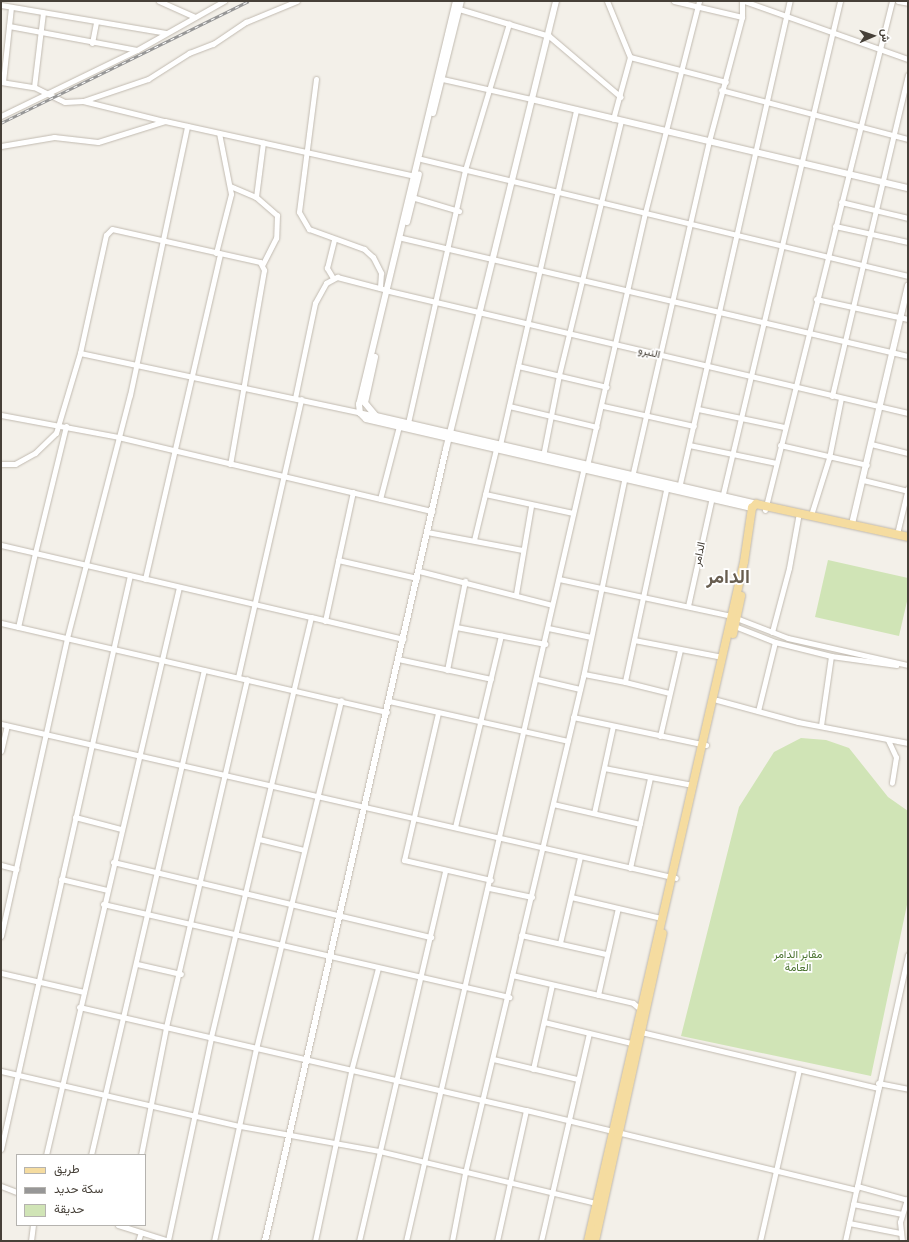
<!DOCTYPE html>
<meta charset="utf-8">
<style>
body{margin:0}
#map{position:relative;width:909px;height:1242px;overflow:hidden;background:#f3f0e9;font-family:Karla,Vazirmatn,sans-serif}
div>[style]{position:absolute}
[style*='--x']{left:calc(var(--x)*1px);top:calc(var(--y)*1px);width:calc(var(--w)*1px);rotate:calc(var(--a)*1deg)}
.green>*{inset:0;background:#d0e4b6}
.roads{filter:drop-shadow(0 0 1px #c1bab0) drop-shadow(0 0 1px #c1bab0)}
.minor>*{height:5px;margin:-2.5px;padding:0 2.5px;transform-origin:2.5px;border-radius:2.5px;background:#fff}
.tertiary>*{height:6px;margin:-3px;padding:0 3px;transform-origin:3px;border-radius:3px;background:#fff}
.primary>*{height:8px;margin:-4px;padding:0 4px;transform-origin:4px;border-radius:4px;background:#f5dca0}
.rail>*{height:3px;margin-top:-1.5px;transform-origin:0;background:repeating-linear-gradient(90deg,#fff 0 4.5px,#979797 0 9px);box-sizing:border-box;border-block:1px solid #979797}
span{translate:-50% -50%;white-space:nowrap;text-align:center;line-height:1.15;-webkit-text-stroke:3.5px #fff;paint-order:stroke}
.street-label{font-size:11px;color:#464038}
.park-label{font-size:11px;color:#4b7330}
.town-label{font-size:19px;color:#685e50;font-weight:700}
.frame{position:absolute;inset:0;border:2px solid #464038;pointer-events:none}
.legend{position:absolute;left:16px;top:1154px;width:130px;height:72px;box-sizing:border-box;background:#fff;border:1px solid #b5b3af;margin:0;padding:5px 7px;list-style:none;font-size:12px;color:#464038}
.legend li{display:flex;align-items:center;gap:8px;height:20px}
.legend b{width:20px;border:1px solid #b5b3af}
.north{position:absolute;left:853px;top:16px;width:40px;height:40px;-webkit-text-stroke:3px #fff;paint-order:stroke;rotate:88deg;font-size:11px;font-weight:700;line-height:16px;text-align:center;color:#464038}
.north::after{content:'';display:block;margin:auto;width:14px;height:18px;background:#464038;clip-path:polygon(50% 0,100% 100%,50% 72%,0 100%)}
</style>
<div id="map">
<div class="green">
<div style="clip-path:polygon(828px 560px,908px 578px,908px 597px,899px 636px,815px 617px)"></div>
<div style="clip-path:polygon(801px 738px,826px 740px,849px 748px,888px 797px,908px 811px,908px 900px,871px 1076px,681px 1036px,739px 807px,774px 752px)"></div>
</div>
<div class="roads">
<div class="minor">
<div style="--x:159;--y:1;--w:39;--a:24"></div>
<div style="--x:607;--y:1;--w:61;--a:67.7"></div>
<div style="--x:630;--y:57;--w:64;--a:105.3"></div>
<div style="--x:674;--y:1;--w:70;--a:13.2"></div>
<div style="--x:744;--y:1;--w:174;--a:19.5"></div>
<div style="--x:898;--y:1;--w:10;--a:11"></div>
<div style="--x:1;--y:5;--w:167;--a:9.6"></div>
<div style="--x:459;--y:9;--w:94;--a:16.7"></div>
<div style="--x:549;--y:36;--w:94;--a:40.3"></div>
<div style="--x:9;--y:26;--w:130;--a:10.6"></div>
<div style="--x:92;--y:43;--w:20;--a:-79"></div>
<div style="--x:630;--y:57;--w:99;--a:14.6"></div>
<div style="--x:438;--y:78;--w:95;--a:12.7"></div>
<div style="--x:316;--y:79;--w:134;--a:97.3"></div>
<div style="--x:299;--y:212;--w:20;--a:60"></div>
<div style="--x:309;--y:229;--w:59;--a:20"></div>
<div style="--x:364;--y:249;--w:12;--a:42"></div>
<div style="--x:373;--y:257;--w:18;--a:63"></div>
<div style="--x:381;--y:273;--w:15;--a:94"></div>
<div style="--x:1;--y:82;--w:33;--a:9"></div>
<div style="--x:34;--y:87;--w:34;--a:26"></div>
<div style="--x:65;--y:102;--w:18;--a:-3"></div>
<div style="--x:83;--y:101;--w:83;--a:13.9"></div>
<div style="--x:3;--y:82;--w:75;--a:-83.9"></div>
<div style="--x:34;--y:87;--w:75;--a:-83.1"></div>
<div style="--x:721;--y:90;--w:193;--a:14.7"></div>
<div style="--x:83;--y:101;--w:69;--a:-18.7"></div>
<div style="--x:148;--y:79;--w:49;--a:-32.4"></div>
<div style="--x:189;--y:53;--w:26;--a:-21"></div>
<div style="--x:213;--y:44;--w:40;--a:-34"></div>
<div style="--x:246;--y:22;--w:55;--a:-22.4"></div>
<div style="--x:1;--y:116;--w:151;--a:-25.9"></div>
<div style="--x:137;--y:50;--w:100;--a:-29.4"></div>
<div style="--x:1;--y:146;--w:54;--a:-9.6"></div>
<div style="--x:54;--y:137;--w:44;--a:6.5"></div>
<div style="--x:98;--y:142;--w:70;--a:-17.4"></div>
<div style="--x:165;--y:121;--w:256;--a:12.4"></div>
<div style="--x:421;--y:159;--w:501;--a:13.51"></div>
<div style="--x:230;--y:186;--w:28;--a:23"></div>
<div style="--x:256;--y:197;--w:28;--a:41"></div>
<div style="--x:277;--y:215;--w:23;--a:92"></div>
<div style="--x:276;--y:238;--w:29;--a:117"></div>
<div style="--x:256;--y:197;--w:55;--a:-82.7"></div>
<div style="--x:415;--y:198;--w:46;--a:16.5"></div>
<div style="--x:841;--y:202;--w:69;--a:13.4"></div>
<div style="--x:835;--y:226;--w:75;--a:12.4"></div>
<div style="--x:402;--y:238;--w:520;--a:13.13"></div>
<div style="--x:216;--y:253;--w:61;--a:-75.7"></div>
<div style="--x:231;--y:194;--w:62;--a:-101.1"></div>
<div style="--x:333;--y:278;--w:12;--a:-121"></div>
<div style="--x:327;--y:268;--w:29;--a:-76"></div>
<div style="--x:389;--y:291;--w:533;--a:13.23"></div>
<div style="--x:816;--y:299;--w:94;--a:12.3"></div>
<div style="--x:80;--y:353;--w:121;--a:-77.6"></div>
<div style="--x:106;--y:235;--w:8;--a:-45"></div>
<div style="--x:112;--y:229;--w:152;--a:12.6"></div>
<div style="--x:260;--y:262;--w:9;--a:63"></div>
<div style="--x:264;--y:270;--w:197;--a:99.9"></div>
<div style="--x:518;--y:366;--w:91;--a:13.3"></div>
<div style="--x:832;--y:396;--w:330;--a:-76.7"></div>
<div style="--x:295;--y:398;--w:97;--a:-78.1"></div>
<div style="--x:315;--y:303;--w:23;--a:-61"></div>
<div style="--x:326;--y:283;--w:13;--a:-29"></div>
<div style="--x:337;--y:277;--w:52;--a:14.6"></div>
<div style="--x:509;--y:406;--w:90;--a:13.4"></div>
<div style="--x:603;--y:406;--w:93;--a:12.4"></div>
<div style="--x:698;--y:409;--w:88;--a:11.8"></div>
<div style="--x:1;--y:415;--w:119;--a:10.6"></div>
<div style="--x:118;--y:437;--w:323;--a:13.3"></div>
<div style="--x:408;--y:423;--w:259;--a:-77.3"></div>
<div style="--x:465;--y:170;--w:153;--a:-73.3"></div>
<div style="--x:66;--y:426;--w:131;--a:103.7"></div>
<div style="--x:35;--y:553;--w:283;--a:13.1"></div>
<div style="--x:311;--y:617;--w:433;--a:103.4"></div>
<div style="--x:211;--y:1038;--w:208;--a:102"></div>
<div style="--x:871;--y:444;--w:38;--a:14"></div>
<div style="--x:500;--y:445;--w:344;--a:-77.2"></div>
<div style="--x:689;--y:445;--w:89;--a:11.7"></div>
<div style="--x:780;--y:445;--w:89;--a:12.9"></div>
<div style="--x:543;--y:456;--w:83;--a:-78.8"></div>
<div style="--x:559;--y:375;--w:261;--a:-76.3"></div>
<div style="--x:1;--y:464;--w:14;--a:0"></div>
<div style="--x:15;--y:464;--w:23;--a:-29"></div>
<div style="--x:35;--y:453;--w:29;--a:-44"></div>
<div style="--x:56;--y:433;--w:84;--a:-73.3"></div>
<div style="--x:80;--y:353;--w:303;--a:12"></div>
<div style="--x:587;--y:466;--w:260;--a:-77.1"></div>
<div style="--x:645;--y:213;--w:219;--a:-75.7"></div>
<div style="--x:632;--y:477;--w:345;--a:-77.1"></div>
<div style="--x:709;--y:141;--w:128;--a:-75.1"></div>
<div style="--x:742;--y:17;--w:16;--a:-90"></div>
<div style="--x:863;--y:480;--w:46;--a:13.7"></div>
<div style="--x:679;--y:488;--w:499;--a:-77.2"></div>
<div style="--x:666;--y:490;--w:196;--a:102.1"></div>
<div style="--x:625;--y:682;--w:45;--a:14"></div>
<div style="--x:485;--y:494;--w:90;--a:12.2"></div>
<div style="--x:722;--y:498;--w:511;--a:-76.64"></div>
<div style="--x:380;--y:499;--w:75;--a:-75.4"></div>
<div style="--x:765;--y:510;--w:525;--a:-75.99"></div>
<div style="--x:811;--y:515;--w:60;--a:-72.5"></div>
<div style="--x:829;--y:458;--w:61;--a:-78.7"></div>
<div style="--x:427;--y:532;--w:97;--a:10.7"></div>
<div style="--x:897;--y:534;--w:47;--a:-76.6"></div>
<div style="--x:474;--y:540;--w:94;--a:-76.4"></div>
<div style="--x:1;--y:545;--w:35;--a:13"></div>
<div style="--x:35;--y:553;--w:76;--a:102.9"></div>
<div style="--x:338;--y:560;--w:81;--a:12.8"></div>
<div style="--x:419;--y:571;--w:137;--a:14.3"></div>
<div style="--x:145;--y:579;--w:334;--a:-77"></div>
<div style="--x:559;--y:579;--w:176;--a:12.1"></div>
<div style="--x:731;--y:616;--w:61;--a:21.1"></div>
<div style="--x:788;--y:638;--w:123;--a:12.7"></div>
<div style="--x:516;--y:594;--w:89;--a:-80.3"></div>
<div style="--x:688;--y:606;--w:107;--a:-77.6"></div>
<div style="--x:311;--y:617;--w:95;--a:13.4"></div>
<div style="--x:325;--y:621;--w:132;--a:-77.8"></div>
<div style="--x:1;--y:623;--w:396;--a:13"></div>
<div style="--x:732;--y:625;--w:46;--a:21.6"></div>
<div style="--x:775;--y:642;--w:58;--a:14"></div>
<div style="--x:831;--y:656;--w:70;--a:98.2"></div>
<div style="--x:456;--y:627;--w:91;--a:10.8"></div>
<div style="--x:548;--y:628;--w:44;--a:11.8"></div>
<div style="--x:772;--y:632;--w:66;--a:-75.1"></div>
<div style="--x:789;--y:568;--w:51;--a:-79.8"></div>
<div style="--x:634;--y:640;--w:90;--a:10.9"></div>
<div style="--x:831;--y:656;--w:66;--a:7.9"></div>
<div style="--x:398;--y:659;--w:95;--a:12.1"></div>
<div style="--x:447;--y:670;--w:91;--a:-78.6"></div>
<div style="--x:584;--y:674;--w:42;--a:11"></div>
<div style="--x:238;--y:677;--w:285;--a:-77.2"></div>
<div style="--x:537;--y:679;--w:44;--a:13.1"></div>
<div style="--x:717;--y:700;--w:84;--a:15.2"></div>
<div style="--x:798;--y:722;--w:112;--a:10.8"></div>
<div style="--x:389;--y:701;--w:183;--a:12.6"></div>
<div style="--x:758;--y:711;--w:71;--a:-76.2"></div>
<div style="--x:438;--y:713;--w:151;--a:103"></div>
<div style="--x:404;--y:860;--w:89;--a:12.9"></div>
<div style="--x:573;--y:717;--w:136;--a:11.9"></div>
<div style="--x:1;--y:724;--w:692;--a:12.85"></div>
<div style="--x:660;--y:736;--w:88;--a:-76.9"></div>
<div style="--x:888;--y:740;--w:19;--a:65"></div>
<div style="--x:896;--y:757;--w:26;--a:99"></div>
<div style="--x:1;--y:751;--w:26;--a:-77"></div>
<div style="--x:604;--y:768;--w:90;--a:10.9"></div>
<div style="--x:553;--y:804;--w:89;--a:12.9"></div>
<div style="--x:594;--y:813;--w:89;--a:-77.7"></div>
<div style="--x:75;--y:817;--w:48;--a:14.6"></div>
<div style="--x:455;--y:827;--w:197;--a:-76.5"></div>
<div style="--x:259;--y:839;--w:46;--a:13.7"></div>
<div style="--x:113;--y:862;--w:327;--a:13.3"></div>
<div style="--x:1;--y:865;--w:16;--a:15"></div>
<div style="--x:630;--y:868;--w:92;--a:-77.5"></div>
<div style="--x:61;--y:879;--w:47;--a:13.4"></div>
<div style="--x:489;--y:888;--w:44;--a:11.8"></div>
<div style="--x:571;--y:897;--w:92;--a:13.1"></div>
<div style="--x:103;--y:904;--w:417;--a:12.9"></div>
<div style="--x:521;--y:935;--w:87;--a:12.6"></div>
<div style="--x:1;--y:936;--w:305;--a:-77.5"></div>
<div style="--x:67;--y:638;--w:251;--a:-75.5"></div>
<div style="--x:130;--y:395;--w:275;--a:-78"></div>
<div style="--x:560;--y:943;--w:88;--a:-76.9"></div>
<div style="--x:137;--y:964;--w:45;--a:12.8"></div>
<div style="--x:1;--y:973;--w:85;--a:12.9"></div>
<div style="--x:512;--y:975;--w:124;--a:13"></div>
<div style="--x:633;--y:1003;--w:11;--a:41"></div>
<div style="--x:598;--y:995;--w:89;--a:-77.1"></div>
<div style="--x:79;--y:1007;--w:459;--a:13"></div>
<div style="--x:526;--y:1110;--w:340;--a:13.6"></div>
<div style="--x:544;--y:1022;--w:89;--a:13.6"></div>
<div style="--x:641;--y:1032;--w:244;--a:13.3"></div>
<div style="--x:493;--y:1059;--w:86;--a:13.4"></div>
<div style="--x:533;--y:1069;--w:86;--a:-77.3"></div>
<div style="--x:1;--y:1071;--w:245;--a:13"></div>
<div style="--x:240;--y:1126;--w:141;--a:10.2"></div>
<div style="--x:379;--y:1151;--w:223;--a:13.5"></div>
<div style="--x:878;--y:1083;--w:31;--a:11"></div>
<div style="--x:1;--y:1149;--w:588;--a:-77.33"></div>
<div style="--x:46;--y:1155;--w:583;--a:-76.82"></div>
<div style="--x:91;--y:1155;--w:498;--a:-76.9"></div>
<div style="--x:141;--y:1155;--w:130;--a:-78.9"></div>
<div style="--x:166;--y:1027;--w:357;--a:-76.9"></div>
<div style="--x:1;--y:1186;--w:17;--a:21"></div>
<div style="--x:857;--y:1186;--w:53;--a:15.4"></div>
<div style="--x:853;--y:1204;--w:50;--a:11.5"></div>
<div style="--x:849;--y:1223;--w:52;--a:11.1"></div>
<div style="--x:118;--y:1225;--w:53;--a:17.4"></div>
<div style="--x:31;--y:1241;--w:16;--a:-83"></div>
<div style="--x:138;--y:1241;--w:9;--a:-72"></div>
<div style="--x:214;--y:1241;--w:197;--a:-77.7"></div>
<div style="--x:256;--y:1049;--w:359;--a:-76.3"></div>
<div style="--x:315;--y:1241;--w:174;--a:-78"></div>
<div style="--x:351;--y:1071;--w:106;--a:-75.3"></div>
<div style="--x:359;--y:1241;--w:381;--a:-76.9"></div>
<div style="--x:406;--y:1241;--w:790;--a:-77.05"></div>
<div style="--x:452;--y:1241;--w:69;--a:-79.2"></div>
<div style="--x:465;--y:1173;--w:510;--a:-76.62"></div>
<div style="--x:583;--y:677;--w:201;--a:-78.2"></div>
<div style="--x:497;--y:1241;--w:134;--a:-77.5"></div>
<div style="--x:541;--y:1241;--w:213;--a:-77"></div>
<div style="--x:760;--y:1241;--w:176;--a:-77.2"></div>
<div style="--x:845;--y:1241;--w:293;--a:-77.6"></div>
<div style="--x:902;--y:1241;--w:19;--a:-96"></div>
<div style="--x:900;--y:1222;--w:24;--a:-73"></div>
</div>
<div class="tertiary">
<div style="--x:456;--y:1;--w:415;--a:103.5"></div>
<div style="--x:359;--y:404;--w:9;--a:84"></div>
<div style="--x:360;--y:413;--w:8;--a:45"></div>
<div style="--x:366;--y:419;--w:396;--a:13"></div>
<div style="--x:531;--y:99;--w:387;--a:13.3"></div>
<div style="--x:433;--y:113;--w:115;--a:-76"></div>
<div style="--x:407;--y:222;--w:49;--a:-76"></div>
<div style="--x:375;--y:357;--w:47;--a:102.3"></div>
<div style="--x:365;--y:403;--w:17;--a:50"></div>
<div style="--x:376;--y:416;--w:390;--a:13"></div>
<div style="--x:852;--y:524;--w:245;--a:-76.8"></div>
<div style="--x:265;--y:1241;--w:812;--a:-77.13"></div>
<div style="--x:446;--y:449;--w:461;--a:-76.2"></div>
</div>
<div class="primary">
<div style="--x:733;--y:634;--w:39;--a:-78"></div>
<div style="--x:588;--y:1241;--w:697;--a:-77.06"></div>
<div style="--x:744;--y:562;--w:55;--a:-81.6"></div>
<div style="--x:752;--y:508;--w:6;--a:-45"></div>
<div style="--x:756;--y:504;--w:156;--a:12.2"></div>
<div style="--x:595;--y:1241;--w:315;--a:-77.6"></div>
</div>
</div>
<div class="rail">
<div style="--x:1;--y:123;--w:276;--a:-26.2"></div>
</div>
<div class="street-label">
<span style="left:649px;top:353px;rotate:13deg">النبرو</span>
<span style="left:700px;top:554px;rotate:-78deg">الدامر</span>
</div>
<div class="park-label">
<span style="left:798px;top:962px">مقابر الدامر<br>العامة</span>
</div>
<div class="town-label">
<span style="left:728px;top:578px">الدامر</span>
</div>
<div class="frame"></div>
<ul class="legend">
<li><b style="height:5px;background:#f5dca0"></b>طريق</li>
<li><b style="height:5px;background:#979797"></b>سكة حديد</li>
<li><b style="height:11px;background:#d0e4b6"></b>حديقة</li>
</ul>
<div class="north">ش</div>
</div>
